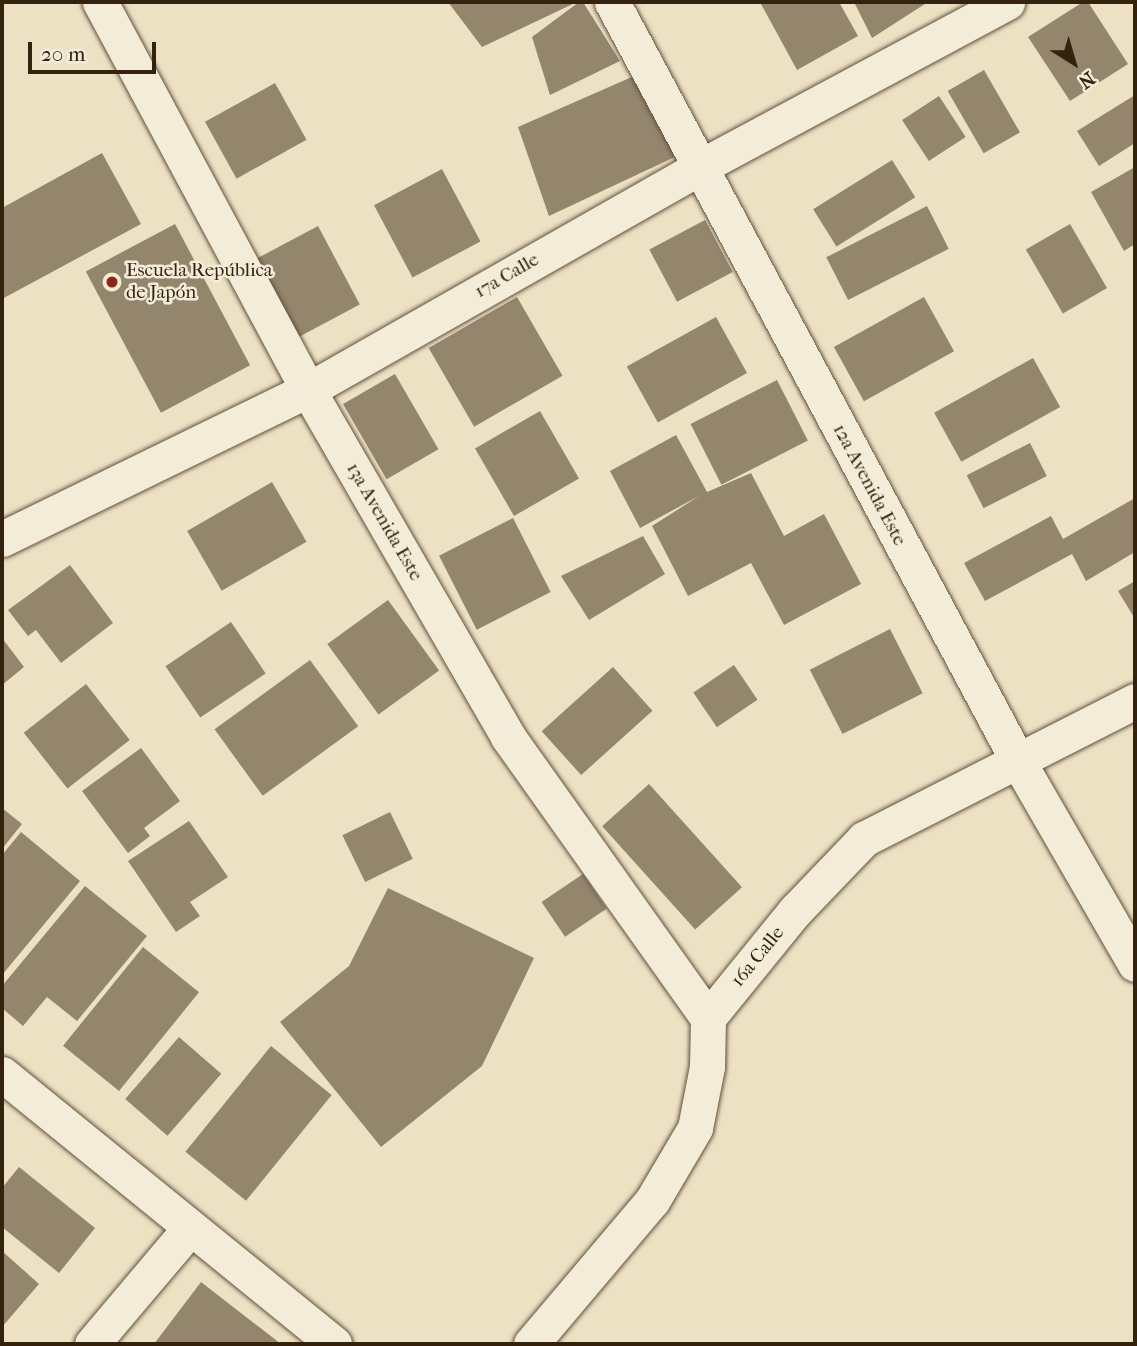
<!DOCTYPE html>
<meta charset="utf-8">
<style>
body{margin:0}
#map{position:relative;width:1137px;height:1346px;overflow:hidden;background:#ede1c4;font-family:"IM FELL French Canon",serif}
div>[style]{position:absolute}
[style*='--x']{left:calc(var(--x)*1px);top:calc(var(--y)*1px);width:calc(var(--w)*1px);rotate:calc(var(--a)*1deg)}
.building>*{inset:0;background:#94856d;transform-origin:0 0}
.roads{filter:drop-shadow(0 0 2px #62513c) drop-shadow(0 0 2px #62513c)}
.minor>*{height:35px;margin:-17.5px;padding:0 17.5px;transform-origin:17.5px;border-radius:17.5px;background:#f3ecd9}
.dots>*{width:19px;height:19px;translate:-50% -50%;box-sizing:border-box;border:4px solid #f3ecd9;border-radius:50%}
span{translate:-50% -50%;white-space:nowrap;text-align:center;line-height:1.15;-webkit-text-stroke:5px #f3ecd9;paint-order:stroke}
.poi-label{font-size:19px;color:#34210e}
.left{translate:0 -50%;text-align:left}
.street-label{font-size:19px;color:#34210e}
.frame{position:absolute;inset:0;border:4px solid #34210e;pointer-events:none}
.north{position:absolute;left:1039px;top:28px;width:70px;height:70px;-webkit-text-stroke:5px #f3ecd9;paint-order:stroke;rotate:143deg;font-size:19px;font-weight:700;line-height:28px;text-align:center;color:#34210e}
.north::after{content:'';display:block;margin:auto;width:24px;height:32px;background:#34210e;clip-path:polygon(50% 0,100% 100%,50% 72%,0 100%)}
.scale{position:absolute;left:28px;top:42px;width:128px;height:32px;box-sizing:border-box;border:4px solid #34210e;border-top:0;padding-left:9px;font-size:21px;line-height:24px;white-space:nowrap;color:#34210e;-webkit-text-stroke:5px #f3ecd9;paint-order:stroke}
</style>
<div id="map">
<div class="building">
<div style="clip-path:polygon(448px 2px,577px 2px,482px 47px)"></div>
<div style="clip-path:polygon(579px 2px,583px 2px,620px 61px,550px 95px,532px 37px)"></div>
<div style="clip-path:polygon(766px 2px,839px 2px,858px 36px,797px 70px,761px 4px)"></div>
<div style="clip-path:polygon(854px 2px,928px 2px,872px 38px)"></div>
<div style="clip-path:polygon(1083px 2px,1088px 2px,1128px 64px,1070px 101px,1028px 37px)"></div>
<div style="left:984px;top:70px;width:72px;height:42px;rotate:60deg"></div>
<div style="clip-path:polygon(634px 76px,679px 155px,549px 216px,518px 127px)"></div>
<div style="left:275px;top:83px;width:65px;height:80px;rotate:61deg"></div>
<div style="clip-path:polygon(1135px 95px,1135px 143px,1099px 166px,1077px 131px)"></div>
<div style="left:939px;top:96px;width:49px;height:44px;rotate:57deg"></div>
<div style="clip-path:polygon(102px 153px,141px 224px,2px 299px,2px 208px)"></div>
<div style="left:892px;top:160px;width:44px;height:93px;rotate:58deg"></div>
<div style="clip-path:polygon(1135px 167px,1135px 244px,1124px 251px,1091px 192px)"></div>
<div style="left:442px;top:169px;width:82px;height:77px;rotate:62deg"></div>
<div style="left:927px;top:206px;width:48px;height:113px;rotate:63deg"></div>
<div style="left:705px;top:220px;width:59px;height:63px;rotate:62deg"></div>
<div style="left:175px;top:224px;width:160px;height:101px;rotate:62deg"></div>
<div style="left:1070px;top:224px;width:74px;height:51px;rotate:60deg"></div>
<div style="left:318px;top:226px;width:89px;height:75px;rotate:62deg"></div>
<div style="left:517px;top:297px;width:91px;height:102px;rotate:60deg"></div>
<div style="left:924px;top:297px;width:62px;height:103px;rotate:61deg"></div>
<div style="left:716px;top:317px;width:64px;height:102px;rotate:61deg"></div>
<div style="left:1033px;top:358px;width:56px;height:113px;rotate:61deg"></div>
<div style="left:395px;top:374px;width:87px;height:60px;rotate:60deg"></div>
<div style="left:777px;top:380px;width:68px;height:97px;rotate:63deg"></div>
<div style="left:540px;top:411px;width:78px;height:75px;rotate:60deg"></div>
<div style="clip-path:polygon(676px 435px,707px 492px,751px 473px,784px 536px,824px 514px,861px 584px,784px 625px,751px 563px,688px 596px,652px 526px,699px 496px,640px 528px,610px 471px)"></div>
<div style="left:1030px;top:443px;width:37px;height:71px;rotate:63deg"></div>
<div style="left:272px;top:482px;width:69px;height:98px;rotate:60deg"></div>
<div style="clip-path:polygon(1135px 498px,1135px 552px,1086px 581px,1072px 554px,985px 601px,964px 563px,1051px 516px,1063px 539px)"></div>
<div style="left:513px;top:518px;width:83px;height:83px;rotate:63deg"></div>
<div style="clip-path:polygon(643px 536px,665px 574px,589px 620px,561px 576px)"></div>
<div style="clip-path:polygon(70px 565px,113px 623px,61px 663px,36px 630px,28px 636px,8px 610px)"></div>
<div style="clip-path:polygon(1135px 581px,1135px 619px,1118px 591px)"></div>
<div style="left:388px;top:600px;width:87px;height:75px;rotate:54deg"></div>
<div style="left:231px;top:622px;width:62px;height:79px;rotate:56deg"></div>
<div style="left:890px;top:629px;width:72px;height:90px;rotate:63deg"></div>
<div style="clip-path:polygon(2px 638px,24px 667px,2px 685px)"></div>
<div style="left:310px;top:660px;width:82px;height:118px;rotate:54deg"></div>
<div style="left:734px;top:665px;width:42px;height:49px;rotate:56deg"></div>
<div style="left:613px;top:667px;width:59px;height:96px;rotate:48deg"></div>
<div style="left:86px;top:684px;width:71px;height:79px;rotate:52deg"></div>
<div style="clip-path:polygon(141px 748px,180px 801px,144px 828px,150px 836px,128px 853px,82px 791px)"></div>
<div style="left:649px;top:784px;width:139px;height:63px;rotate:48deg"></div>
<div style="clip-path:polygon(2px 808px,22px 824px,2px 849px)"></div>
<div style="left:390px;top:812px;width:52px;height:53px;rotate:64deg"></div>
<div style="clip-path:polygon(189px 821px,228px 877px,190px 902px,200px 916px,176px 932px,128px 861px)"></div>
<div style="clip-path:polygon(21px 832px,80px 881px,2px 975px,2px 855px)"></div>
<div style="left:583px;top:874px;width:42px;height:50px;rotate:56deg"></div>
<div style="clip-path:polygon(85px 886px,147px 936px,77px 1021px,47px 997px,23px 1026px,2px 1008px,2px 986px)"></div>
<div style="clip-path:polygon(388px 888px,534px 958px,482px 1066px,381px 1147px,280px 1022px,349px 966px)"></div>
<div style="left:143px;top:947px;width:72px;height:127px;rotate:39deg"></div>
<div style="left:179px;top:1037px;width:56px;height:82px;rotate:41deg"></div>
<div style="left:271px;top:1046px;width:78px;height:136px;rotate:39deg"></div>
<div style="clip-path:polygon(19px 1167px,95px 1228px,59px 1273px,2px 1227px,2px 1188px)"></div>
<div style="clip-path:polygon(2px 1251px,39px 1284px,2px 1327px)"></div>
<div style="clip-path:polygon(201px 1282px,281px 1344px,154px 1344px)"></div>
</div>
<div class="roads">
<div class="minor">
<div style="--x:100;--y:2;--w:440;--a:61.8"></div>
<div style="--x:308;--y:390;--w:401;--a:60"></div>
<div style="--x:508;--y:737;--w:345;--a:54.6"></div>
<div style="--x:612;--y:2;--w:863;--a:61.86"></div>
<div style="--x:1019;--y:763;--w:232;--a:60"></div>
<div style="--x:2;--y:539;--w:340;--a:-26"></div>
<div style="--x:308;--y:390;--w:449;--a:-29.6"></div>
<div style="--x:698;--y:168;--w:351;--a:-28.2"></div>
<div style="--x:2;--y:1074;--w:428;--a:39.1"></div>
<div style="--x:92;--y:1344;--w:152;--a:-49.8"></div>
<div style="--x:531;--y:1344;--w:187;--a:-49.8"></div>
<div style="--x:652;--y:1201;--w:85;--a:-59.5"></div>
<div style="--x:695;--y:1128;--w:62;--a:-78.9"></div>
<div style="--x:707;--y:1067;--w:49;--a:-88.8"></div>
<div style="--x:708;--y:1018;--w:138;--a:-50.9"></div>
<div style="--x:795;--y:911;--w:100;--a:-46.2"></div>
<div style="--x:864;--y:839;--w:304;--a:-27"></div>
</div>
</div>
<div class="dots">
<div style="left:112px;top:282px;background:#8f2418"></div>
</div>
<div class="poi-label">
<span class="left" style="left:126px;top:282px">Escuela República<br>de Japón</span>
</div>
<div class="street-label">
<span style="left:507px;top:276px;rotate:-30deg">17a Calle</span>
<span style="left:869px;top:485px;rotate:62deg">12a Avenida Este</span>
<span style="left:384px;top:522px;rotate:60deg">13a Avenida Este</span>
<span style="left:758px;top:957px;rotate:-51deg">16a Calle</span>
</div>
<div class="frame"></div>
<div class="north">N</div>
<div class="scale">20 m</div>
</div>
